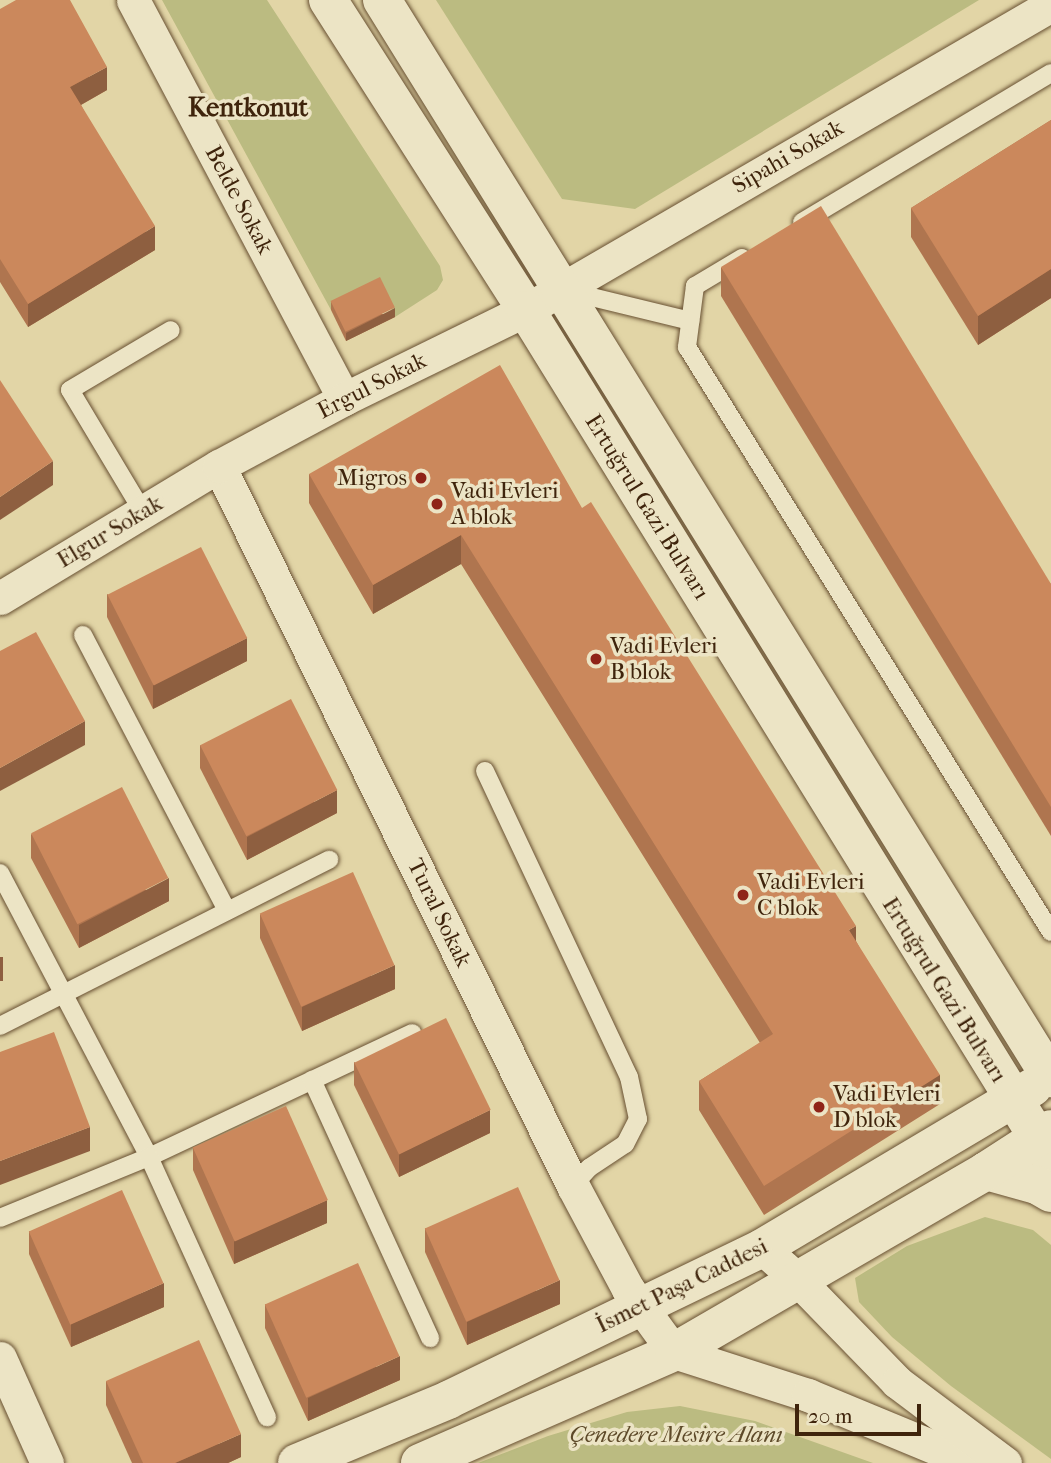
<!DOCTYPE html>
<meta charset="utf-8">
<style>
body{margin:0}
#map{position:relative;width:1051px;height:1463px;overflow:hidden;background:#e2d5a6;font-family:"IM FELL French Canon",serif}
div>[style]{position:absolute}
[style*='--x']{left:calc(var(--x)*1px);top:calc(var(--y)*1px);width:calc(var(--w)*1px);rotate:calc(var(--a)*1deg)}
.green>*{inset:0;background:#bbbb81}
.roads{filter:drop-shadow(0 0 2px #685032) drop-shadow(0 0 2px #685032)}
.service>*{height:18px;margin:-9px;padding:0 9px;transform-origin:9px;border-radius:9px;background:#ece4c5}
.minor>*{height:33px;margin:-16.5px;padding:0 16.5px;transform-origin:16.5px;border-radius:16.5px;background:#ece4c5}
.secondary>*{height:38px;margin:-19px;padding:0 19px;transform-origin:19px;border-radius:19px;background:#ece4c5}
.wall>*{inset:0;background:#af754f}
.shaded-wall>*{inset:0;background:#8e5f40;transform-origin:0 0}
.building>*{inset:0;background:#cb885c;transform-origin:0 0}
.dots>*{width:19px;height:19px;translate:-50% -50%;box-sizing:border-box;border:4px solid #ece4c5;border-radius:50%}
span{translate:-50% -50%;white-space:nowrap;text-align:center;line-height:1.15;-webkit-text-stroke:7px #ece4c5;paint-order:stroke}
.street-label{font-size:23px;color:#3f240c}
.poi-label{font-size:23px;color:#3f240c}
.right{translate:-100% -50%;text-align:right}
.left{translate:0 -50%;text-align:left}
.park-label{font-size:23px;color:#5e4a29;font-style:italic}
.quarter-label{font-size:26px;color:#3f240c;font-weight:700}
.scale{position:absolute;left:795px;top:1404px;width:126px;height:32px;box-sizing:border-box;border:4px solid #3f240c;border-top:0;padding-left:9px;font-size:21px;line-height:24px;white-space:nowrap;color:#3f240c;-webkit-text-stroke:5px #ece4c5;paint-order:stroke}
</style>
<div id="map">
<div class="green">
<div style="clip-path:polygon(162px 0,267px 0,440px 266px,443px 280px,437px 290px,395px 317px,380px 286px,331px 310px)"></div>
<div style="clip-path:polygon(436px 0,979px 0,635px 209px,562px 199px)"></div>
<div style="clip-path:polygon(985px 1217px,1033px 1230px,1051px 1245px,1051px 1459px,951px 1386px,892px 1337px,859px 1302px,855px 1278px,907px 1246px)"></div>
<div style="clip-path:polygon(680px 1406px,755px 1421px,873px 1463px,478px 1463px,548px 1436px,627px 1412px)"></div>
</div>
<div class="roads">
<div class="service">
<div style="--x:802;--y:222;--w:290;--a:-30.9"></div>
<div style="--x:742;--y:258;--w:55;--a:149.2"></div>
<div style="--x:695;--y:286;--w:62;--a:97.5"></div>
<div style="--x:687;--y:347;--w:689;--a:58.11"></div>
<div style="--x:567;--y:291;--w:127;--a:13.7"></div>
<div style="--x:143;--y:512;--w:142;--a:-120.9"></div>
<div style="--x:70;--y:390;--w:117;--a:-30.7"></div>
<div style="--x:83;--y:635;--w:311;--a:62.4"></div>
<div style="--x:485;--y:771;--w:338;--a:64.8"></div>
<div style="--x:629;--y:1077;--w:43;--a:77.9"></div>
<div style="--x:638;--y:1119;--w:28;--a:117"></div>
<div style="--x:625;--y:1144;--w:43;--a:146.3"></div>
<div style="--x:589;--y:1168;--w:24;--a:132"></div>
<div style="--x:0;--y:873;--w:321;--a:62.3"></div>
<div style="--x:149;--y:1157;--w:291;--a:-25.2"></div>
<div style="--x:0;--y:1026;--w:369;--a:-26.8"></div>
<div style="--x:312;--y:1080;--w:284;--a:65.4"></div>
<div style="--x:0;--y:1218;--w:161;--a:-22.3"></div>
<div style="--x:149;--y:1157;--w:286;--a:65.6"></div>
</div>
<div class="minor">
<div style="--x:133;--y:0;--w:451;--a:62.1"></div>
<div style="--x:219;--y:466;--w:802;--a:63.82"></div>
<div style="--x:573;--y:1186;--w:117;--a:61.9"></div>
<div style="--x:628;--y:1289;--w:78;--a:53.9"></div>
<div style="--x:674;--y:1352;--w:141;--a:17.8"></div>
<div style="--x:808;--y:1395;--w:178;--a:22.5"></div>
<div style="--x:0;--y:598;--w:256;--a:-31.1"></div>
<div style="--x:219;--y:466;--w:142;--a:-28.2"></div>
<div style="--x:344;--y:399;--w:203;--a:-26.1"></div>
<div style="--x:526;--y:310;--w:607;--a:-30.15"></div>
<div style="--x:762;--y:1248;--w:47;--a:41.5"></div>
<div style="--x:797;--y:1279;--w:144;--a:45.8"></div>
<div style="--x:897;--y:1382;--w:135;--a:36.9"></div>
<div style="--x:0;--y:1358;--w:115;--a:65.9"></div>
</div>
<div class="secondary">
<div style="--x:328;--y:0;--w:368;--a:57.4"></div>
<div style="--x:526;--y:310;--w:998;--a:58.27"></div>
<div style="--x:382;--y:0;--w:1269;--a:58.18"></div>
<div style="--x:986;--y:1171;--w:53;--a:15.4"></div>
<div style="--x:1037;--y:1185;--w:16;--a:30"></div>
<div style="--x:297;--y:1463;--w:164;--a:-22.6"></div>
<div style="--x:448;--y:1400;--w:349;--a:-25.8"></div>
<div style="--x:762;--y:1248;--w:315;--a:-30.7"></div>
<div style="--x:420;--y:1463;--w:277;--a:-23.6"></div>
<div style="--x:674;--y:1352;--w:361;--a:-30.1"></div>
<div style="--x:986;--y:1171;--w:77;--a:-32.9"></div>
</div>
</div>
<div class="wall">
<div style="clip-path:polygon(0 9px,107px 90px,81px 105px,155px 250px,28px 327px,0 282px)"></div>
<div style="clip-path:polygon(1051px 120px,1051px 298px,978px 345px,911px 237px,911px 208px)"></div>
<div style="clip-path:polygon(721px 267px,1051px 584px,1051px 836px,721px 296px)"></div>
<div style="clip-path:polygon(331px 302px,395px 317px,346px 341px,331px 310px)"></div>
<div style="clip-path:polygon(309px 474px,582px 508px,856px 941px,940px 1104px,764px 1215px,699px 1110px,699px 1081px,760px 1043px,461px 564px,373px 614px,309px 503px)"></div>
<div style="clip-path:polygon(107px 594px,247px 661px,153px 709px,107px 617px)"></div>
<div style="clip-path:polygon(200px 745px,337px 813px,247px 860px,200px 768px)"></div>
<div style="clip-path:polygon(31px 834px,169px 901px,79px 948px,31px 858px)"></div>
<div style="clip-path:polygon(260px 914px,395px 989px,302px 1031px,260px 938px)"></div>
<div style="clip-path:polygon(354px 1062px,490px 1133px,399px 1177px,354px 1085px)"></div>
<div style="clip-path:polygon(193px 1147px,327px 1223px,234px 1264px,193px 1170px)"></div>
<div style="clip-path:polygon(425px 1228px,560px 1304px,467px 1345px,425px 1252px)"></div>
<div style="clip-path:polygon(29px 1231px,164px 1307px,71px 1347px,29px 1254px)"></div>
<div style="clip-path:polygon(265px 1304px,400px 1380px,308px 1421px,265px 1328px)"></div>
<div style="clip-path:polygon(106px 1381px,241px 1457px,228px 1463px,132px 1463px,106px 1405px)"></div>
</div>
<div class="shaded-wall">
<div style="clip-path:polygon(107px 67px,107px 90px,70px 111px,70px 87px)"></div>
<div style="clip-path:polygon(155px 226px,155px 250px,28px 327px,28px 304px)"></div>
<div style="clip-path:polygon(1051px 269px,1051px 298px,978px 345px,978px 316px)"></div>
<div style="clip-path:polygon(395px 308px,395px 317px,346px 341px,346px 333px)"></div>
<div style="clip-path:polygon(53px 461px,53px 485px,0 520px,0 497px)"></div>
<div style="clip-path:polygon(461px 535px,461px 564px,373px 614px,373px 585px)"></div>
<div style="clip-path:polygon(247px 638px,247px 661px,153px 709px,153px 685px)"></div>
<div style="clip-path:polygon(85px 721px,85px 745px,0 791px,0 768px)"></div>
<div style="clip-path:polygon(337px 790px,337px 813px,247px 860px,247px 837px)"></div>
<div style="clip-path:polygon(169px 878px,169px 901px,79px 948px,79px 925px)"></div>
<div style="clip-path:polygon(856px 926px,856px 955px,849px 930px)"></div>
<div style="left:3px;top:957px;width:24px;height:4px;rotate:90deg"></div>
<div style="clip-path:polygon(395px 965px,395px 989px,302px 1031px,302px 1007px)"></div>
<div style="left:940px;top:1075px;width:29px;height:208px;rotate:90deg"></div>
<div style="clip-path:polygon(490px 1110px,490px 1133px,399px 1177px,399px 1154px)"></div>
<div style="clip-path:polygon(90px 1127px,90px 1151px,0 1185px,0 1161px)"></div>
<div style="clip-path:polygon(327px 1200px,327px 1223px,234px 1264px,234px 1241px)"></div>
<div style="clip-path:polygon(560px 1280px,560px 1304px,467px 1345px,467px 1322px)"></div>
<div style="clip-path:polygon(164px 1283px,164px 1307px,71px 1347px,71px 1324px)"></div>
<div style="clip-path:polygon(400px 1356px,400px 1380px,308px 1421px,308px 1398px)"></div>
<div style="clip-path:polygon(241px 1434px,241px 1457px,228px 1463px,175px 1463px)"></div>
</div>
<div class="building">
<div style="clip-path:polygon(16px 0,70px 0,107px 67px,70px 87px,155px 226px,28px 304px,0 259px,0 9px)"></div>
<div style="clip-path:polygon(1051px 120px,1051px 269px,978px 316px,911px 208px)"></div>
<div style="clip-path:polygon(821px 206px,1051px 584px,1051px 807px,721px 267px)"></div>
<div style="left:380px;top:277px;width:34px;height:55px;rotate:64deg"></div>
<div style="clip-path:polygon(500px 365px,582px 508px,591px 502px,856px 926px,849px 930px,940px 1075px,764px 1186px,699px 1081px,773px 1034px,461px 535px,373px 585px,309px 474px)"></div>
<div style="clip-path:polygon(0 380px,53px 461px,0 497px)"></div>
<div style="left:201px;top:547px;width:102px;height:105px;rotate:63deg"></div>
<div style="clip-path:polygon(36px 632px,85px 721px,0 768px,0 651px)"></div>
<div style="left:291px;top:699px;width:102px;height:102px;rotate:63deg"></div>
<div style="left:122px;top:787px;width:102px;height:102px;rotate:63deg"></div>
<div style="left:353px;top:872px;width:102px;height:102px;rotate:66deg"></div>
<div style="left:446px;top:1018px;width:102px;height:102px;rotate:64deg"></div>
<div style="clip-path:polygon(54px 1032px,90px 1127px,0 1161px,0 1052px)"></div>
<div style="left:286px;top:1106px;width:103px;height:102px;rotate:66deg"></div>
<div style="left:518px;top:1187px;width:102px;height:102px;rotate:66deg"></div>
<div style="left:122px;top:1190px;width:102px;height:102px;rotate:66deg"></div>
<div style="left:358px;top:1263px;width:102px;height:102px;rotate:66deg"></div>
<div style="clip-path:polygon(199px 1340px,241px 1434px,175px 1463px,143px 1463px,106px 1381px)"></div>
</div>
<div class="dots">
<div style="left:421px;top:478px;background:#8f2418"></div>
<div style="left:437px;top:504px;background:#8f2418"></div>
<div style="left:596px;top:659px;background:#8f2418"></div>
<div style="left:743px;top:895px;background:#8f2418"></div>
<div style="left:819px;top:1107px;background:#8f2418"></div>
</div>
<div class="street-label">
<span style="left:788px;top:157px;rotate:-30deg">Sipahi Sokak</span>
<span style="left:239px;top:200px;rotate:62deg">Belde Sokak</span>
<span style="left:372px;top:386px;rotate:-27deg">Ergul Sokak</span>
<span style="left:647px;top:507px;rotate:58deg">Ertuğrul Gazi Bulvarı</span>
<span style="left:110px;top:532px;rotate:-31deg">Elgur Sokak</span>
<span style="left:439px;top:913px;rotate:64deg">Tural Sokak</span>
<span style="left:944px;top:990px;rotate:58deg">Ertuğrul Gazi Bulvarı</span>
<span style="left:682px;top:1286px;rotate:-26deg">İsmet Paşa Caddesi</span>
</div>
<div class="poi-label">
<span class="right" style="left:407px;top:478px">Migros</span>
<span class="left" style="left:451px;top:504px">Vadi Evleri<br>A blok</span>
<span class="left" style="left:610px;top:659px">Vadi Evleri<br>B blok</span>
<span class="left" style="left:757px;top:895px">Vadi Evleri<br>C blok</span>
<span class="left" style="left:833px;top:1107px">Vadi Evleri<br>D blok</span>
</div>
<div class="park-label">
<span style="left:676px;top:1435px">Çenedere Mesire Alanı</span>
</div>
<div class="quarter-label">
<span style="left:248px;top:108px">Kentkonut</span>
</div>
<div class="scale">20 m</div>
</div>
